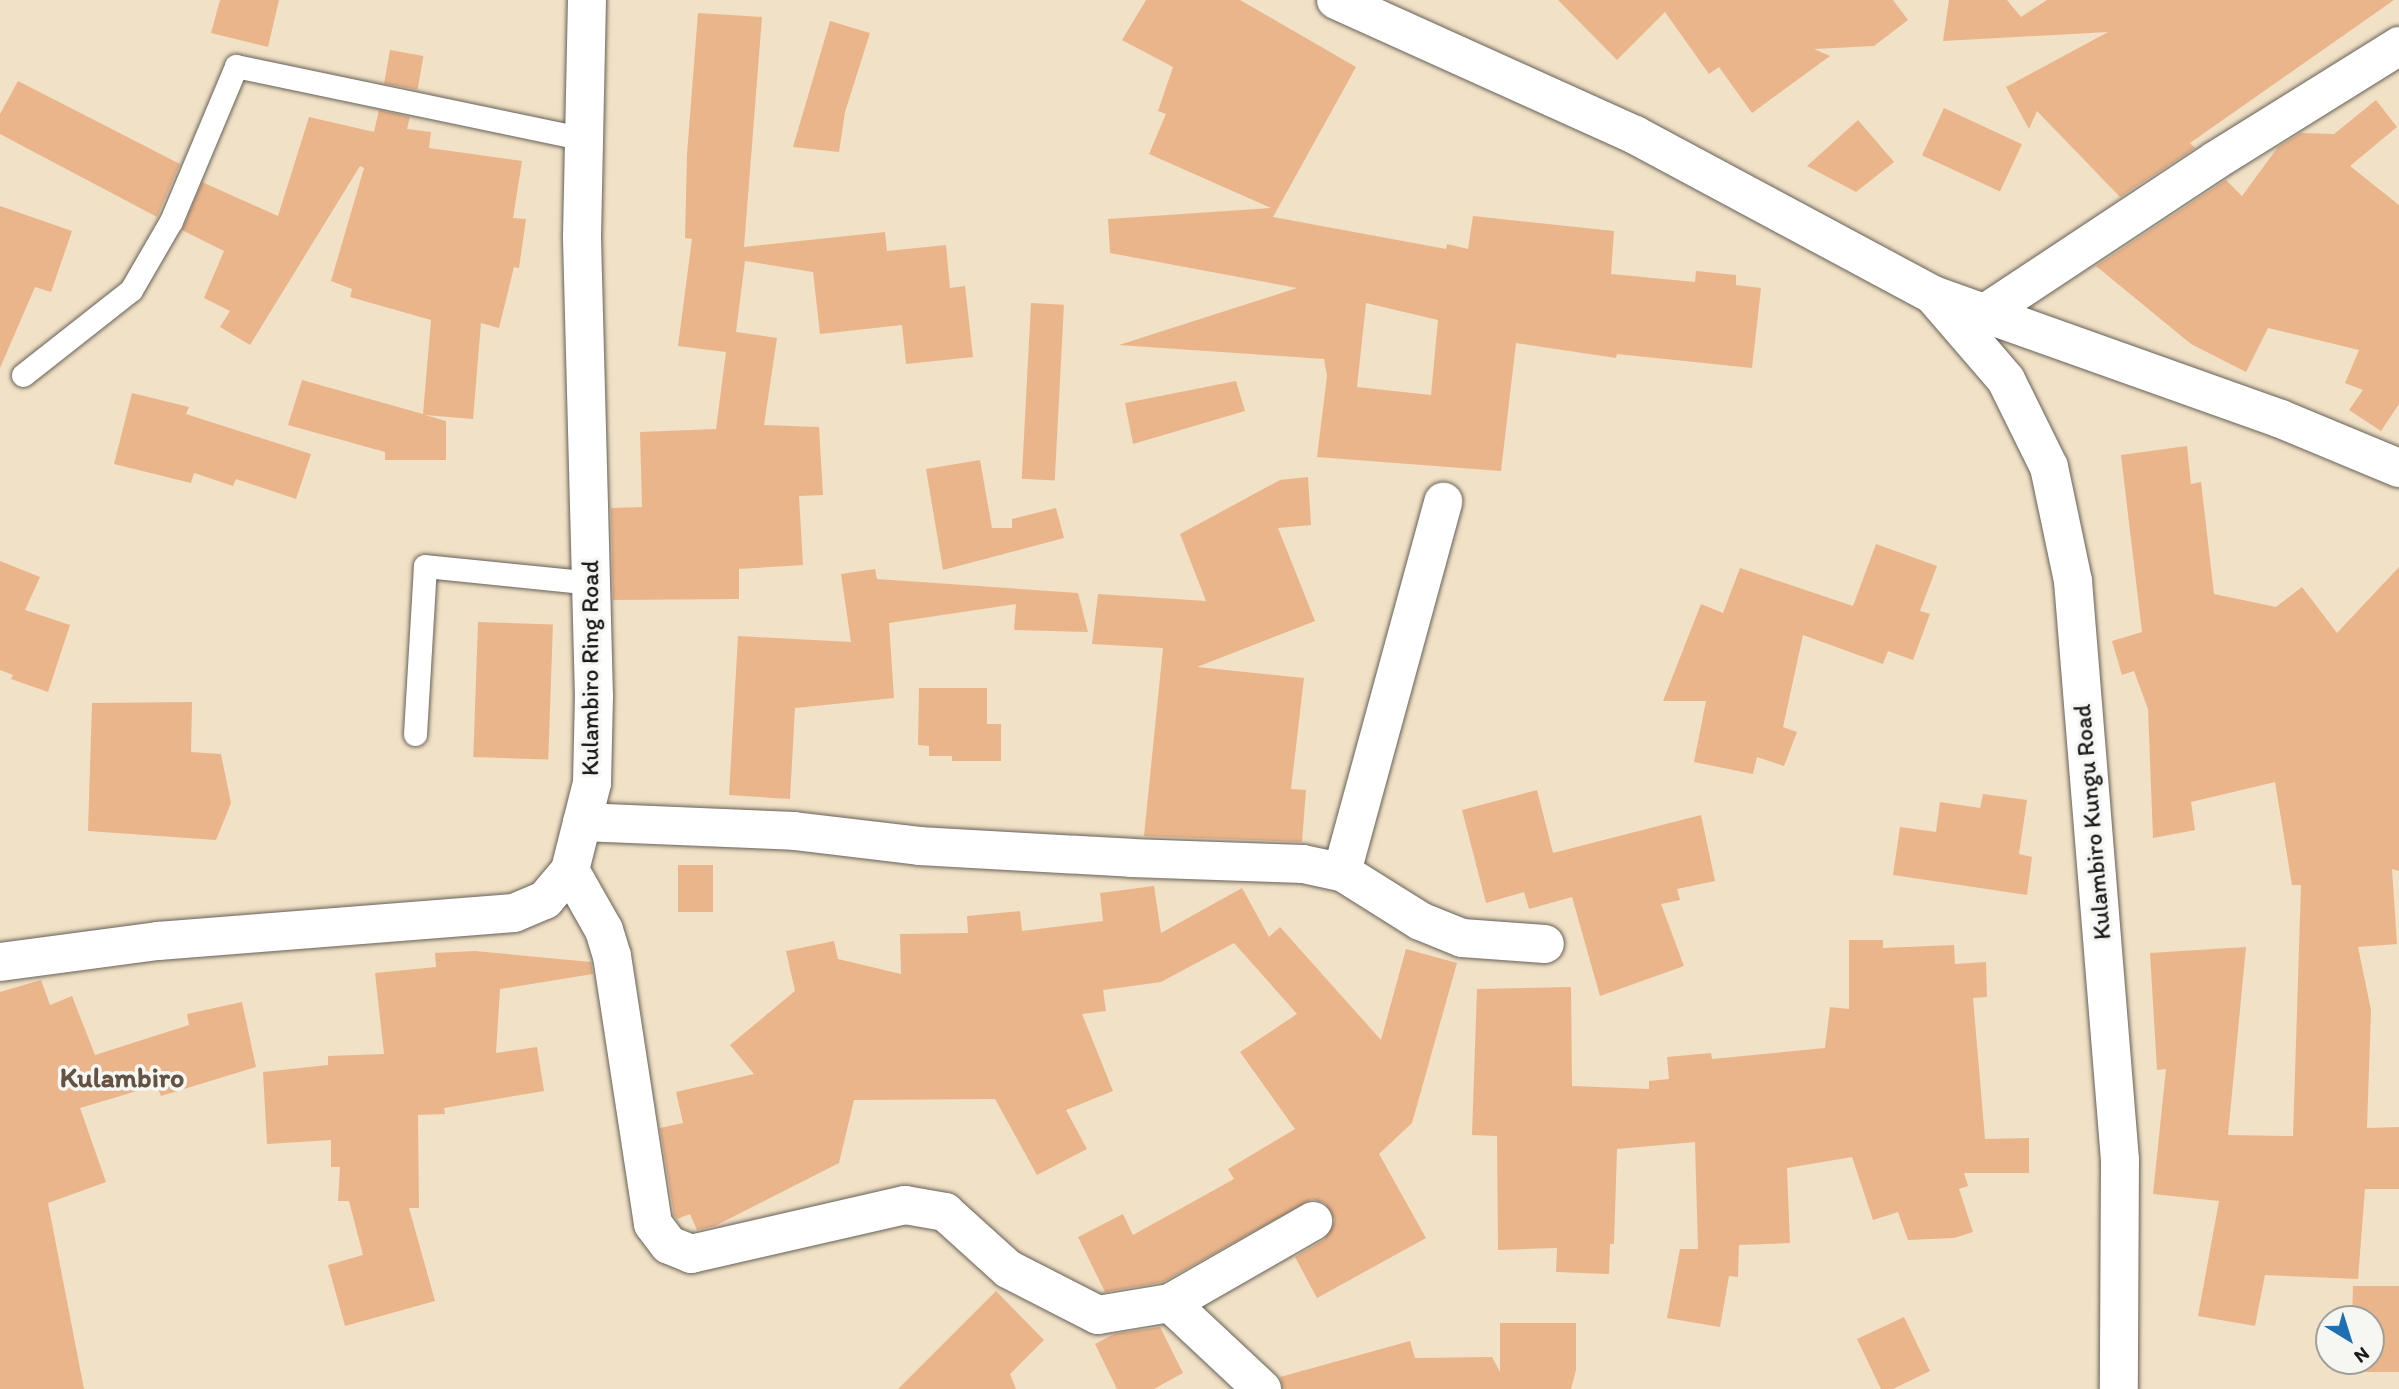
<!DOCTYPE html>
<style>
body{margin:0}
#map{position:relative;width:2399px;height:1389px;overflow:hidden;background:#f1e1c6;font-family:Itim,sans-serif}
div>[style]{position:absolute}
[style*='--x']{left:calc(var(--x)*1px);top:calc(var(--y)*1px);width:calc(var(--w)*1px);rotate:calc(var(--a)*1deg)}
.building>*{inset:0;background:#ebb58c;transform-origin:0 0}
.roads{filter:drop-shadow(0 0 2px #676158) drop-shadow(0 0 2px #676158)}
.lane>*{height:23px;margin:-11.5px;padding:0 11.5px;transform-origin:11.5px;border-radius:11.5px;background:#fff}
.street>*{height:38px;margin:-19px;padding:0 19px;transform-origin:19px;border-radius:19px;background:#fff}
span{translate:-50% -50%;white-space:nowrap;text-align:center;line-height:1.15;-webkit-text-stroke:7px #f6f6f2;paint-order:stroke}
.street-label{font-size:24px;color:#1c1c1c}
.quarter-label{font-size:28px;color:#645243;font-weight:700}
.north{position:absolute;left:2315px;top:1305px;width:70px;height:70px;box-sizing:border-box;background:#f6f6f2;border:2px solid #9f9f9c;border-radius:50%;rotate:142deg;font-size:19px;font-weight:700;line-height:28px;text-align:center;color:#1c1c1c}
.north::after{content:'';display:block;margin:auto;width:24px;height:32px;background:#1f6fb2;clip-path:polygon(50% 0,100% 100%,50% 72%,0 100%)}
</style>
<div id="map">
<div class="building">
<div style="clip-path:polygon(220px 0,279px 0,268px 47px,211px 33px)"></div>
<div style="clip-path:polygon(evenodd,1146px 0,1240px 0,1356px 67px,1273px 217px,1446px 249px,1447px 244px,1468px 249px,1473px 216px,1614px 231px,1611px 274px,1695px 282px,1696px 271px,1736px 275px,1736px 285px,1761px 288px,1752px 368px,1617px 354px,1616px 358px,1516px 343px,1501px 471px,1317px 457px,1327px 376px,1324px 359px,1119px 345px,1297px 288px,1110px 253px,1108px 219px,1271px 208px,1149px 154px,1166px 114px,1158px 111px,1173px 67px,1122px 40px,1146px 0,1366px 303px,1438px 320px,1431px 395px,1357px 387px,1366px 303px)"></div>
<div style="clip-path:polygon(1558px 0,1893px 0,1908px 20px,1874px 46px,1814px 49px,1830px 56px,1752px 113px,1719px 67px,1709px 74px,1665px 12px,1617px 60px)"></div>
<div style="clip-path:polygon(1949px 0,2007px 0,2021px 17px,2047px 0,2394px 0,2190px 143px,2195px 148px,2120px 197px,2037px 111px,2029px 129px,2006px 87px,2108px 32px,1943px 41px)"></div>
<div style="clip-path:polygon(698px 13px,762px 17px,744px 247px,885px 232px,887px 251px,946px 245px,950px 288px,965px 286px,973px 357px,906px 364px,902px 325px,820px 334px,813px 272px,745px 261px,736px 332px,777px 338px,764px 425px,819px 427px,823px 495px,799px 496px,803px 565px,739px 569px,739px 599px,613px 600px,611px 508px,642px 507px,640px 432px,716px 429px,726px 352px,678px 346px,692px 239px,685px 238px,687px 154px)"></div>
<div style="clip-path:polygon(830px 21px,870px 33px,845px 112px,839px 152px,793px 147px)"></div>
<div style="left:390px;top:50px;width:34px;height:34px;rotate:10deg"></div>
<div style="clip-path:polygon(18px 81px,180px 164px,157px 217px,0 134px,0 114px)"></div>
<div style="clip-path:polygon(2376px 100px,2397px 127px,2350px 166px,2399px 205px,2399px 404px,2381px 431px,2349px 410px,2363px 390px,2345px 383px,2359px 350px,2268px 328px,2246px 372px,2191px 344px,2096px 266px,2226px 180px,2242px 196px,2278px 147px,2301px 133px,2334px 134px)"></div>
<div style="left:1944px;top:108px;width:86px;height:52px;rotate:25deg"></div>
<div style="clip-path:polygon(379px 110px,410px 117px,407px 129px,431px 132px,429px 148px,522px 161px,513px 218px,526px 219px,519px 268px,514px 267px,499px 328px,481px 323px,473px 419px,425px 415px,446px 421px,446px 460px,385px 460px,385px 452px,288px 425px,302px 380px,423px 414px,431px 320px,350px 297px,352px 289px,331px 281px,364px 168px,360px 166px,250px 345px,220px 327px,230px 311px,204px 298px,224px 251px,182px 230px,202px 182px,278px 216px,309px 117px,374px 132px)"></div>
<div style="clip-path:polygon(1858px 120px,1894px 162px,1856px 192px,1807px 166px)"></div>
<div style="clip-path:polygon(0 206px,72px 231px,51px 292px,35px 287px,0 368px)"></div>
<div style="left:1031px;top:303px;width:33px;height:176px;rotate:3deg"></div>
<div style="clip-path:polygon(1236px 381px,1245px 411px,1133px 444px,1125px 403px)"></div>
<div style="clip-path:polygon(132px 393px,189px 407px,186px 414px,311px 454px,296px 499px,236px 479px,233px 486px,194px 473px,191px 483px,114px 464px)"></div>
<div style="clip-path:polygon(2187px 446px,2191px 484px,2201px 482px,2214px 594px,2276px 607px,2302px 587px,2337px 633px,2399px 567px,2399px 871px,2392px 869px,2397px 944px,2358px 947px,2371px 1010px,2367px 1128px,2399px 1127px,2399px 1189px,2365px 1189px,2358px 1279px,2265px 1275px,2255px 1326px,2198px 1316px,2219px 1201px,2153px 1194px,2166px 1069px,2157px 1070px,2150px 953px,2246px 947px,2228px 1135px,2293px 1136px,2301px 885px,2292px 885px,2275px 782px,2191px 802px,2195px 830px,2153px 838px,2148px 709px,2134px 671px,2122px 675px,2112px 641px,2142px 632px,2121px 455px)"></div>
<div style="clip-path:polygon(980px 460px,992px 528px,1012px 528px,1012px 519px,1056px 508px,1064px 538px,943px 570px,926px 469px)"></div>
<div style="clip-path:polygon(1308px 477px,1311px 525px,1278px 528px,1315px 621px,1197px 667px,1304px 678px,1291px 789px,1306px 790px,1302px 842px,1144px 836px,1163px 648px,1092px 644px,1098px 594px,1206px 601px,1180px 534px,1280px 480px)"></div>
<div style="clip-path:polygon(1876px 544px,1937px 566px,1920px 611px,1930px 614px,1913px 660px,1888px 651px,1883px 664px,1803px 635px,1783px 727px,1797px 732px,1784px 766px,1757px 757px,1753px 774px,1694px 762px,1706px 701px,1663px 701px,1701px 604px,1723px 613px,1740px 568px,1853px 606px)"></div>
<div style="clip-path:polygon(0 561px,40px 577px,25px 610px,70px 625px,48px 692px,11px 679px,13px 675px,0 670px)"></div>
<div style="clip-path:polygon(875px 569px,877px 579px,1078px 593px,1088px 632px,1014px 630px,1016px 604px,889px 623px,894px 698px,795px 708px,790px 799px,729px 795px,738px 636px,851px 642px,841px 574px)"></div>
<div style="left:478px;top:622px;width:75px;height:135px;rotate:2deg"></div>
<div style="clip-path:polygon(919px 688px,987px 688px,987px 724px,1001px 724px,1001px 761px,952px 761px,952px 756px,929px 756px,929px 746px,918px 745px)"></div>
<div style="clip-path:polygon(192px 702px,191px 752px,221px 754px,231px 803px,216px 840px,88px 831px,92px 703px)"></div>
<div style="clip-path:polygon(1537px 790px,1553px 853px,1701px 815px,1715px 881px,1677px 889px,1680px 900px,1661px 904px,1684px 966px,1600px 996px,1572px 897px,1529px 909px,1524px 892px,1486px 903px,1462px 810px)"></div>
<div style="clip-path:polygon(1983px 794px,2027px 800px,2019px 854px,2032px 857px,2027px 895px,1893px 875px,1900px 827px,1936px 832px,1940px 802px,1980px 808px)"></div>
<div style="left:678px;top:865px;width:35px;height:47px"></div>
<div style="clip-path:polygon(1154px 886px,1161px 933px,1242px 888px,1269px 937px,1280px 927px,1381px 1040px,1406px 949px,1457px 963px,1412px 1123px,1379px 1154px,1426px 1238px,1317px 1298px,1295px 1257px,1324px 1240px,1335px 1220px,1325px 1203px,1312px 1199px,1163px 1282px,1105px 1292px,1078px 1237px,1123px 1214px,1133px 1235px,1234px 1179px,1228px 1169px,1295px 1129px,1240px 1052px,1297px 1014px,1234px 943px,1161px 982px,1103px 990px,1106px 1011px,1082px 1014px,1113px 1091px,1066px 1110px,1087px 1149px,1037px 1175px,995px 1099px,854px 1100px,839px 1163px,715px 1226px,697px 1230px,690px 1214px,677px 1219px,674px 1215px,660px 1128px,683px 1123px,676px 1092px,754px 1074px,730px 1045px,795px 991px,786px 951px,834px 941px,838px 959px,901px 974px,900px 934px,968px 933px,967px 916px,1020px 911px,1022px 931px,1103px 921px,1100px 893px)"></div>
<div style="clip-path:polygon(1849px 940px,1883px 940px,1883px 948px,1954px 945px,1955px 964px,1986px 962px,1987px 997px,1973px 998px,1985px 1139px,2029px 1138px,2029px 1173px,1964px 1173px,1968px 1186px,1959px 1189px,1973px 1232px,1954px 1238px,1908px 1240px,1898px 1212px,1873px 1220px,1852px 1157px,1787px 1168px,1790px 1243px,1739px 1245px,1738px 1277px,1729px 1276px,1720px 1327px,1667px 1318px,1680px 1249px,1698px 1249px,1695px 1142px,1617px 1149px,1614px 1244px,1610px 1244px,1609px 1274px,1556px 1272px,1557px 1248px,1498px 1250px,1497px 1136px,1472px 1135px,1477px 989px,1571px 987px,1572px 1086px,1649px 1089px,1649px 1081px,1669px 1079px,1667px 1057px,1711px 1053px,1712px 1059px,1825px 1048px,1830px 1007px,1849px 1009px)"></div>
<div style="clip-path:polygon(475px 951px,591px 962px,593px 974px,500px 989px,496px 1053px,537px 1047px,544px 1091px,444px 1108px,445px 1114px,418px 1115px,419px 1208px,409px 1208px,435px 1301px,345px 1326px,328px 1265px,363px 1255px,349px 1201px,338px 1201px,340px 1167px,331px 1167px,331px 1140px,267px 1144px,263px 1072px,328px 1065px,328px 1056px,384px 1054px,375px 973px,436px 967px,435px 953px)"></div>
<div style="clip-path:polygon(41px 980px,50px 1005px,72px 996px,95px 1055px,189px 1025px,187px 1014px,242px 1002px,256px 1067px,161px 1096px,157px 1085px,80px 1108px,106px 1182px,48px 1203px,84px 1389px,0 1389px,0 992px)"></div>
<div style="clip-path:polygon(2353px 1286px,2399px 1286px,2399px 1372px,2352px 1372px,2352px 1361px,2371px 1361px,2371px 1319px,2352px 1319px)"></div>
<div style="clip-path:polygon(996px 1291px,1044px 1340px,1010px 1374px,1016px 1389px,898px 1389px)"></div>
<div style="clip-path:polygon(1904px 1317px,1930px 1371px,1893px 1389px,1881px 1389px,1857px 1339px)"></div>
<div style="clip-path:polygon(1500px 1323px,1576px 1323px,1576px 1370px,1571px 1389px,1283px 1389px,1280px 1377px,1410px 1341px,1415px 1358px,1492px 1357px,1500px 1372px)"></div>
<div style="clip-path:polygon(1160px 1327px,1183px 1373px,1154px 1389px,1117px 1389px,1095px 1344px,1114px 1334px)"></div>
</div>
<div class="roads">
<div class="lane">
<div style="--x:23;--y:375;--w:137;--a:-38.2"></div>
<div style="--x:131;--y:290;--w:80;--a:-59.9"></div>
<div style="--x:171;--y:221;--w:168;--a:-67.2"></div>
<div style="--x:236;--y:66;--w:356;--a:11.8"></div>
<div style="--x:415;--y:734;--w:168;--a:-86.6"></div>
<div style="--x:425;--y:566;--w:167;--a:5.8"></div>
</div>
<div class="street">
<div style="--x:1336;--y:0;--w:328;--a:24.3"></div>
<div style="--x:1635;--y:135;--w:338;--a:28.2"></div>
<div style="--x:1933;--y:295;--w:369;--a:19.6"></div>
<div style="--x:2281;--y:419;--w:128;--a:22.6"></div>
<div style="--x:1933;--y:295;--w:112;--a:49.3"></div>
<div style="--x:2006;--y:380;--w:97;--a:63.7"></div>
<div style="--x:2049;--y:467;--w:116;--a:78.1"></div>
<div style="--x:2073;--y:581;--w:581;--a:85.36"></div>
<div style="--x:2120;--y:1160;--w:229;--a:90.3"></div>
<div style="--x:1988;--y:311;--w:273;--a:-33.5"></div>
<div style="--x:2216;--y:160;--w:216;--a:-31.9"></div>
<div style="--x:582;--y:822;--w:212;--a:2.4"></div>
<div style="--x:794;--y:831;--w:126;--a:6.8"></div>
<div style="--x:919;--y:846;--w:212;--a:3.2"></div>
<div style="--x:1131;--y:858;--w:172;--a:2"></div>
<div style="--x:1303;--y:864;--w:40;--a:12"></div>
<div style="--x:1342;--y:872;--w:92;--a:32.1"></div>
<div style="--x:1420;--y:921;--w:45;--a:22"></div>
<div style="--x:1462;--y:938;--w:83;--a:4.1"></div>
<div style="--x:570;--y:870;--w:69;--a:60.5"></div>
<div style="--x:604;--y:930;--w:27;--a:73"></div>
<div style="--x:612;--y:956;--w:271;--a:81.3"></div>
<div style="--x:653;--y:1224;--w:26;--a:53"></div>
<div style="--x:669;--y:1245;--w:24;--a:22"></div>
<div style="--x:691;--y:1254;--w:220;--a:-12.9"></div>
<div style="--x:905;--y:1205;--w:41;--a:9.9"></div>
<div style="--x:945;--y:1212;--w:85;--a:42.1"></div>
<div style="--x:1008;--y:1269;--w:101;--a:27.1"></div>
<div style="--x:1098;--y:1315;--w:73;--a:-9.5"></div>
<div style="--x:1170;--y:1303;--w:165;--a:-29.8"></div>
<div style="--x:1342;--y:872;--w:384;--a:-74.7"></div>
<div style="--x:0;--y:962;--w:159;--a:-7.6"></div>
<div style="--x:158;--y:941;--w:357;--a:-4.5"></div>
<div style="--x:514;--y:913;--w:34;--a:-23"></div>
<div style="--x:545;--y:900;--w:39;--a:-50"></div>
<div style="--x:570;--y:870;--w:90;--a:-75.8"></div>
<div style="--x:592;--y:783;--w:86;--a:-88.7"></div>
<div style="--x:594;--y:697;--w:460;--a:-91.5"></div>
<div style="--x:582;--y:237;--w:237;--a:-88.8"></div>
<div style="--x:1170;--y:1303;--w:126;--a:43.1"></div>
</div>
</div>
<div class="street-label">
<span style="left:590px;top:668px;rotate:-90deg">Kulambiro Ring Road</span>
<span style="left:2092px;top:822px;rotate:-95deg">Kulambiro Kungu Road</span>
</div>
<div class="quarter-label">
<span style="left:122px;top:1077px">Kulambiro</span>
</div>
<div class="north">N</div>
</div>
